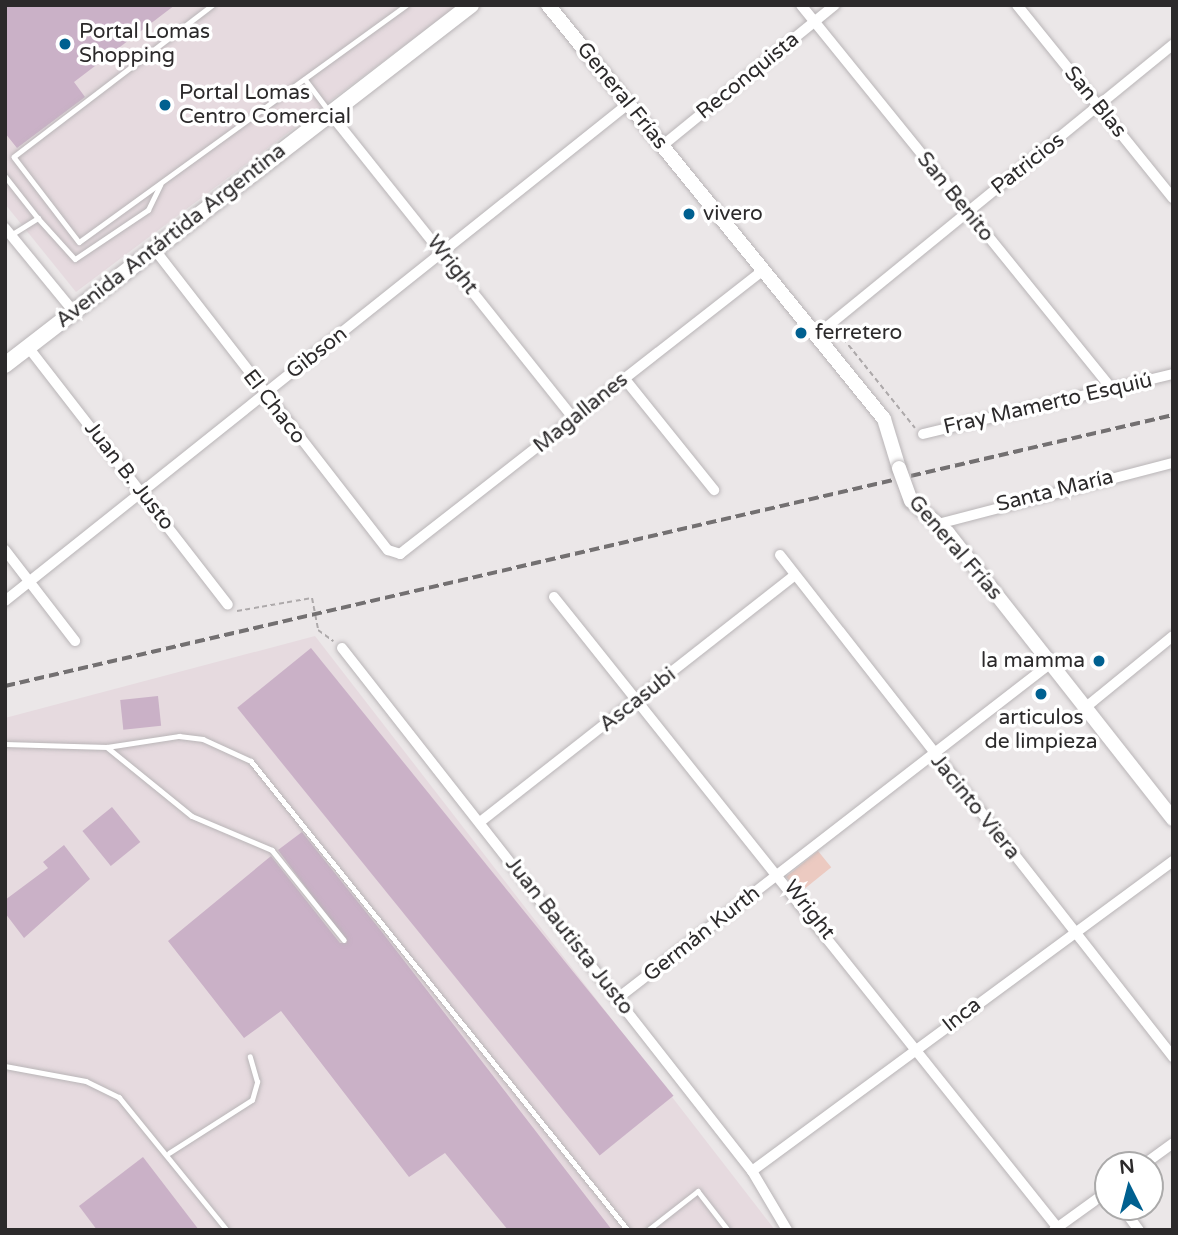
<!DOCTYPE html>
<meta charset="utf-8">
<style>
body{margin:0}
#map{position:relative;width:1178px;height:1235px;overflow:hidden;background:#ebe7e8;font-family:"Varela Round",sans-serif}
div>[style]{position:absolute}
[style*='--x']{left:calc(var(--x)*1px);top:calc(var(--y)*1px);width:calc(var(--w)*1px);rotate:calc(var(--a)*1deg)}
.built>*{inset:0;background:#e6dadf}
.green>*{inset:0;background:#eccac1;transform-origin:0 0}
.building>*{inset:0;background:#cab1c7;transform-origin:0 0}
.path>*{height:2px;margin-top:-1px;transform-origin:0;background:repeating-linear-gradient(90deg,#ada9aa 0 5px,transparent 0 8.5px)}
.roads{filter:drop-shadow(0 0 2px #b9b5b7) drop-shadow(0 0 2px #b9b5b7)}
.lane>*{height:4.5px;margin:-2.25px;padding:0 2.25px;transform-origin:2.25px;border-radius:2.25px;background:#fff}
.street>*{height:10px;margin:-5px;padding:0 5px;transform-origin:5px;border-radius:5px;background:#fff}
.secondary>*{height:14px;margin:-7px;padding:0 7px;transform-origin:7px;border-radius:7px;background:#fff}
.primary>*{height:16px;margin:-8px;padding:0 8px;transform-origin:8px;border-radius:8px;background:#fff}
.rail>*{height:3.5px;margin-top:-1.75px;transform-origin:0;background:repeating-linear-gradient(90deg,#737071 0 10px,transparent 0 15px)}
.bridges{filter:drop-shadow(0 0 2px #b9b5b7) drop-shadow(0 0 2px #b9b5b7)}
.secondary-bridge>*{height:14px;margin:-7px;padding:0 7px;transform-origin:7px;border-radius:7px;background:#fff}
.dots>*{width:19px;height:19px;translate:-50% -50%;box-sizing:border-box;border:4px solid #fff;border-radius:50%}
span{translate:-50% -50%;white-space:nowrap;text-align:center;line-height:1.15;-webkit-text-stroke:7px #fff;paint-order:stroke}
.poi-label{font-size:21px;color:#2c2a2b}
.left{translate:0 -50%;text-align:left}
.right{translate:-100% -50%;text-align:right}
.street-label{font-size:21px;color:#2c2a2b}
.frame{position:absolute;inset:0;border:7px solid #2c2a2b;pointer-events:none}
.north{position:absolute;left:1094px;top:1151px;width:70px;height:70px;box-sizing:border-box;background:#fff;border:2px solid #abaaaa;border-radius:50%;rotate:354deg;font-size:19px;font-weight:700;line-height:28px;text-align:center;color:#2c2a2b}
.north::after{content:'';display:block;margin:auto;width:24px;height:32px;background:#006090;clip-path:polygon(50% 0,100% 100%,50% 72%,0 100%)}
</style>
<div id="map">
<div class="built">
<div style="clip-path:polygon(5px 5px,458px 5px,76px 292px,5px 204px)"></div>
<div style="clip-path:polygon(315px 636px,775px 1230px,5px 1230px,5px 718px)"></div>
</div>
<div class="green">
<div style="left:818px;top:851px;width:21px;height:41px;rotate:51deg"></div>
</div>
<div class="building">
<div style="clip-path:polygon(5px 5px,175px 5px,74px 82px,85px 97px,17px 148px,5px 133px)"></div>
<div style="left:311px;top:648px;width:576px;height:95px;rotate:51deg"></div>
<div style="left:158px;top:696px;width:30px;height:38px;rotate:84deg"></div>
<div style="left:112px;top:807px;width:45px;height:38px;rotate:51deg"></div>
<div style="clip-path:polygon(302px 832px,382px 932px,612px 1230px,508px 1230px,445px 1153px,409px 1177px,281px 1011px,244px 1038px,168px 941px,271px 856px,340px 943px,347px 943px,278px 850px)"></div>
<div style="clip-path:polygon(64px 845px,90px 879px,24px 938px,5px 913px,5px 900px,48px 868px,43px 862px)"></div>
<div style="clip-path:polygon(143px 1157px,199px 1230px,97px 1230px,79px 1206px)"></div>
</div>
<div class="path">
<div style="--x:838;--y:332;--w:123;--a:51.3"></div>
<div style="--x:237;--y:611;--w:76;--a:-9.8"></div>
<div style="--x:312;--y:598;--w:33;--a:79"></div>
<div style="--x:318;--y:630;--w:19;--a:36"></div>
</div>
<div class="roads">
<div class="lane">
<div style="--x:213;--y:5;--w:250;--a:142.6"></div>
<div style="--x:14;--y:157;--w:107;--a:52.6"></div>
<div style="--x:79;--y:242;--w:404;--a:-35.9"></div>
<div style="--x:305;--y:79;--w:38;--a:53"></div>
<div style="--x:5;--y:176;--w:53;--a:51.8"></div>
<div style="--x:11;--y:235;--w:32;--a:-32"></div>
<div style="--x:38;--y:218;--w:55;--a:47.9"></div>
<div style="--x:75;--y:259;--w:88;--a:-33.9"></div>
<div style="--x:148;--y:210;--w:28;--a:-64"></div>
<div style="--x:5;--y:744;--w:102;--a:1.7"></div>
<div style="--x:107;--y:747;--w:73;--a:-8.7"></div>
<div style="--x:179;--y:736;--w:24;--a:7"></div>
<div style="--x:203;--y:739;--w:53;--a:24.6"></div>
<div style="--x:251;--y:761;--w:602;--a:51.21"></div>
<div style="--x:107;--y:747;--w:109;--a:39.1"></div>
<div style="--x:192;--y:816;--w:87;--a:23"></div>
<div style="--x:272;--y:850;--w:115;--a:51.3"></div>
<div style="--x:5;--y:1066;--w:82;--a:10.5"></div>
<div style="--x:86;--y:1081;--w:37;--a:26"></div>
<div style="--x:119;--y:1097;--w:171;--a:50.9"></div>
<div style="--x:169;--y:1153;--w:98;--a:-32.6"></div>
<div style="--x:252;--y:1100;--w:19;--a:-74"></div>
<div style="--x:257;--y:1082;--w:26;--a:-106"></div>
<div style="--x:648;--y:1230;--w:63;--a:-38"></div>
<div style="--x:698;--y:1191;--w:49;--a:52.4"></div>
</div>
<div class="street">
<div style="--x:801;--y:5;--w:493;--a:51"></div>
<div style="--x:1017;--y:5;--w:248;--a:51.1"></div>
<div style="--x:329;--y:112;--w:393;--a:51.4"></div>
<div style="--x:662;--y:146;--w:223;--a:-39.2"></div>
<div style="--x:5;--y:228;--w:109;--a:50.6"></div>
<div style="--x:155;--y:250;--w:380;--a:52.2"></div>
<div style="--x:388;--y:550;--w:13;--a:18"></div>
<div style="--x:400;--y:554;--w:461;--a:-38"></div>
<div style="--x:817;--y:335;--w:459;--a:-39.2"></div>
<div style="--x:28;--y:347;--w:326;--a:52.2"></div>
<div style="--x:624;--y:378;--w:144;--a:51.2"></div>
<div style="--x:923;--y:434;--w:257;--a:-13.5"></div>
<div style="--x:938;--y:524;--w:243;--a:-14.6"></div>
<div style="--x:5;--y:550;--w:115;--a:52.4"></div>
<div style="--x:780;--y:555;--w:638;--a:51.94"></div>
<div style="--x:554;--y:597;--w:806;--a:51.4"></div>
<div style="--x:5;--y:601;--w:797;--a:-38.58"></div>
<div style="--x:342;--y:648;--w:665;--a:51.91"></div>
<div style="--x:752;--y:1171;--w:69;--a:59.3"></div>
<div style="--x:1086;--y:707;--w:112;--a:-39.2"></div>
<div style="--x:480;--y:822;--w:399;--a:-38.1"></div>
<div style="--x:618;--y:998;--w:547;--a:-37.73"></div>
<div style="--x:1143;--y:1165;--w:37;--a:-36"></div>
<div style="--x:752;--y:1171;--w:523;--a:-36.37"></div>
<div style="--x:1122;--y:1207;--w:29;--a:54"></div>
<div style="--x:1054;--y:1230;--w:67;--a:-35.8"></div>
</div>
<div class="secondary">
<div style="--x:548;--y:5;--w:533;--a:50.94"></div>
<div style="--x:884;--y:419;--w:51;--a:73"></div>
<div style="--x:911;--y:501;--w:49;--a:40.9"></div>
<div style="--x:948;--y:533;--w:364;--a:51.8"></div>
</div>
<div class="primary">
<div style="--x:5;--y:365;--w:589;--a:-37.69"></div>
</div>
</div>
<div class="rail">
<div style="--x:5;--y:686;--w:1199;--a:-13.06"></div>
</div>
<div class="bridges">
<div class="secondary-bridge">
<div style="--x:899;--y:468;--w:35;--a:70"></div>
</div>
</div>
<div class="dots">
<div style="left:65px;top:44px;background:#006090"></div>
<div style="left:165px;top:105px;background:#006090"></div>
<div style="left:689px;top:214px;background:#006090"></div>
<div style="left:801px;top:333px;background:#006090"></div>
<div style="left:1099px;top:661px;background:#006090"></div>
<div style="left:1041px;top:694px;background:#006090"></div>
</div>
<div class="poi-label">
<span class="left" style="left:79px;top:44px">Portal Lomas<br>Shopping</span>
<span class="left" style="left:179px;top:105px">Portal Lomas<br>Centro Comercial</span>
<span class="left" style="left:703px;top:214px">vivero</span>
<span class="left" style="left:815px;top:333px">ferretero</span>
<span class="right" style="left:1085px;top:661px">la mamma</span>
<span style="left:1041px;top:730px">articulos<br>de limpieza</span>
</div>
<div class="street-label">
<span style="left:748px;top:76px;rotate:-39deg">Reconquista</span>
<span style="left:622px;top:96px;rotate:51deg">General Frías</span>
<span style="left:1095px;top:102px;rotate:51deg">San Blas</span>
<span style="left:1028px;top:164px;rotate:-38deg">Patricios</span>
<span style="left:955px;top:197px;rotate:51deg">San Benito</span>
<span style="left:171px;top:236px;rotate:-38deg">Avenida Antártida Argentina</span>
<span style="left:452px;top:265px;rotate:52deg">Wright</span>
<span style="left:317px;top:353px;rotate:-38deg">Gibson</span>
<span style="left:1048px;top:404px;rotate:-13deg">Fray Mamerto Esquiú</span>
<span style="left:274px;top:407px;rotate:52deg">El Chaco</span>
<span style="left:581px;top:413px;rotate:-39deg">Magallanes</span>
<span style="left:129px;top:476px;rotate:52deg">Juan B. Justo</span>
<span style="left:1055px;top:491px;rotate:-14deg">Santa María</span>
<span style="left:955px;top:548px;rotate:49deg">General Frías</span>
<span style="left:638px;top:700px;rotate:-38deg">Ascasubi</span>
<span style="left:975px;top:807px;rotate:51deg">Jacinto Viera</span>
<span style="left:809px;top:910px;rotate:52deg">Wright</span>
<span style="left:702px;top:934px;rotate:-38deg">Germán Kurth</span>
<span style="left:569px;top:936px;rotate:52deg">Juan Bautista Justo</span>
<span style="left:962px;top:1015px;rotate:-38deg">Inca</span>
</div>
<div class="frame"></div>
<div class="north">N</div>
</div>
